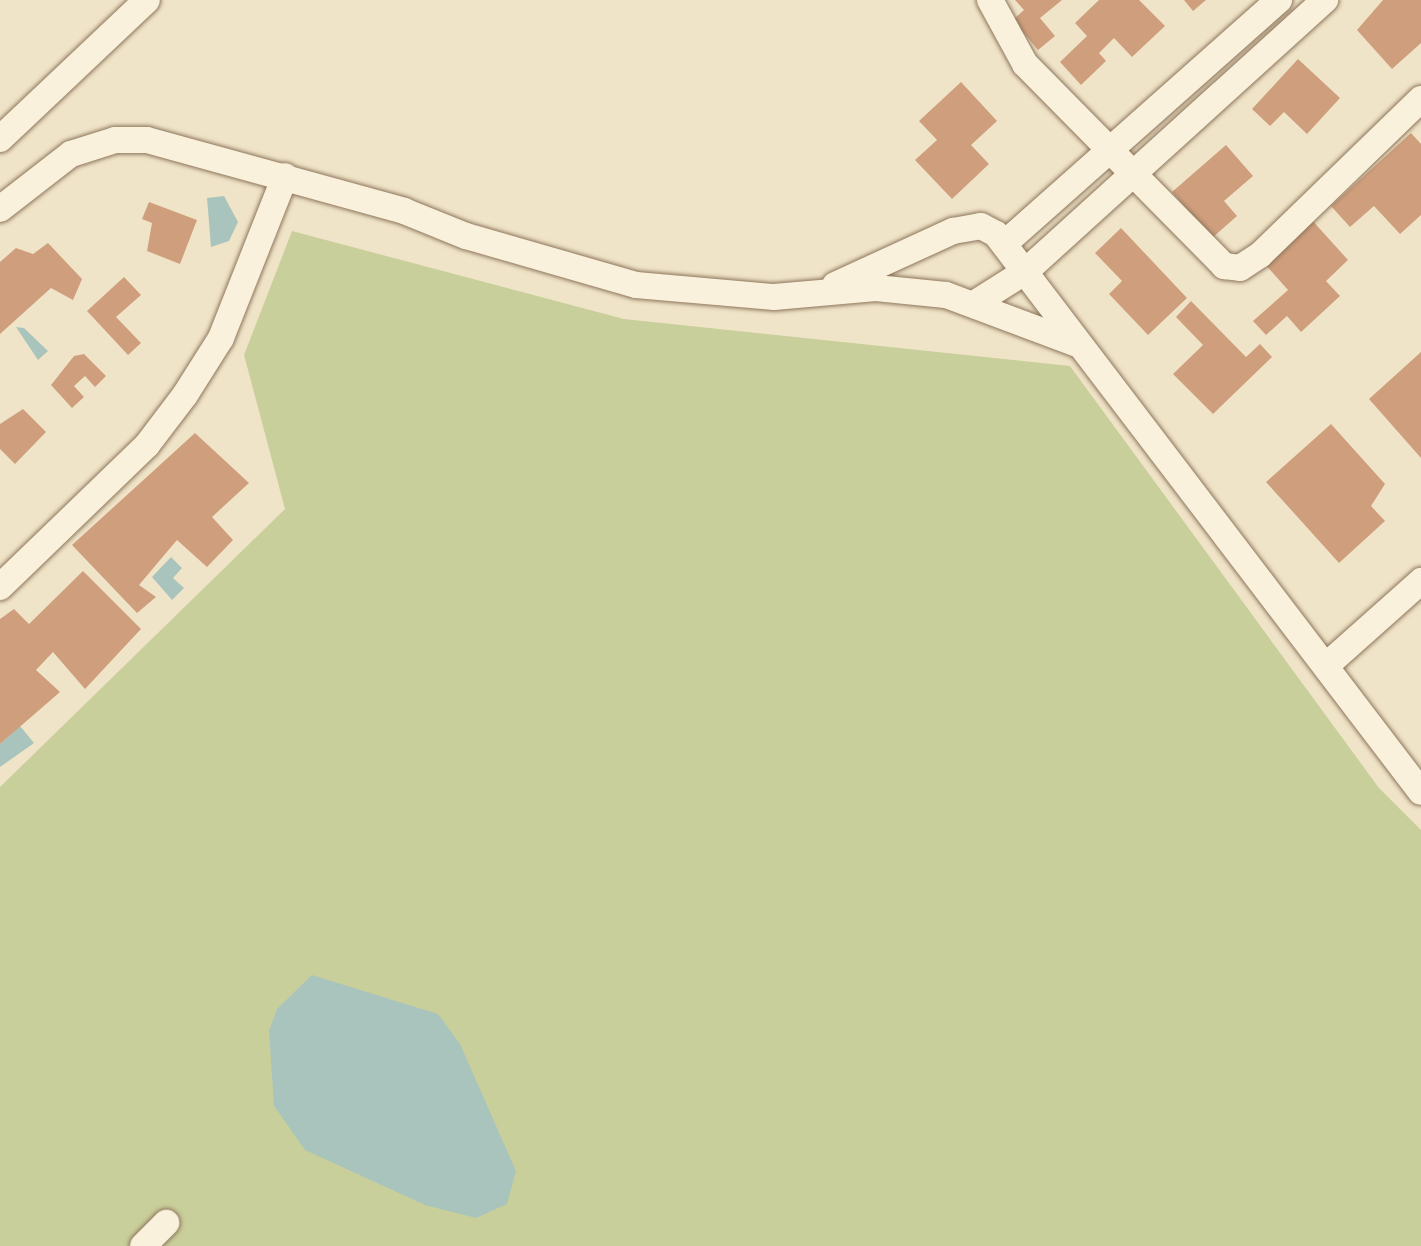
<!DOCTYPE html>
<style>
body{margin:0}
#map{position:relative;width:1421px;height:1246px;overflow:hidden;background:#f0e4c8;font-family:"Noto Serif",serif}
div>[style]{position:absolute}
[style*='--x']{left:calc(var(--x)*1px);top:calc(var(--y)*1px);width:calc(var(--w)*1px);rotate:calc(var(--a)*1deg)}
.green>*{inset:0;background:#c9cf9b}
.water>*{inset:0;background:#a9c4bc}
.building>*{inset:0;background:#cf9f7d}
.roads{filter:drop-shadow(0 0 2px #8d765c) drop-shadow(0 0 2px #8d765c)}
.street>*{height:26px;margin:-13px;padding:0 13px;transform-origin:13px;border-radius:13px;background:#faf1dc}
span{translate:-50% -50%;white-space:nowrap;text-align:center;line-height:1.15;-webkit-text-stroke:6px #f7eed8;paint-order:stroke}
</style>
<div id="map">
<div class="green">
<div style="clip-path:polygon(292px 231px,624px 319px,1070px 366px,1379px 788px,1421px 830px,1421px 1246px,0 1246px,0 787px,285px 509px,244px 355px)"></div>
</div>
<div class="water">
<div style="clip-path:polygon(224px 196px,238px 222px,229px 241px,211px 247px,207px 198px)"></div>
<div style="clip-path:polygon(16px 327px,24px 328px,48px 351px,38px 360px)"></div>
<div style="clip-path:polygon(171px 557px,182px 568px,173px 578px,184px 588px,172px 600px,152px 577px)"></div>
<div style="clip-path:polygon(20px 726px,34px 743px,0 767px,0 744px)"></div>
<div style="clip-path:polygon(312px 975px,438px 1014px,460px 1044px,516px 1171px,507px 1204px,476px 1218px,425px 1205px,305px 1150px,274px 1106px,269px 1031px,277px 1009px)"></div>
</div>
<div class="building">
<div style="clip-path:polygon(1015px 0,1062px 0,1040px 18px,1055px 36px,1038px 50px,1013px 20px,1024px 10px)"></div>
<div style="clip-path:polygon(1099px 0,1139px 0,1165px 26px,1132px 57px,1114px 38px,1099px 53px,1106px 61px,1081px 85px,1060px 62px,1087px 36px,1075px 23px)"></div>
<div style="clip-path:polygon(1184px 0,1206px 0,1193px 11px)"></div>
<div style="clip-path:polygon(1383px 0,1421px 0,1421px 43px,1392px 69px,1357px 30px)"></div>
<div style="clip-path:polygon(1298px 59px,1340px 98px,1307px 134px,1284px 112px,1270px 126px,1252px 109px)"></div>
<div style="clip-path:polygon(961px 82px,997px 121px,971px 145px,989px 164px,952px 199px,915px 160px,937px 140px,919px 121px)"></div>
<div style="clip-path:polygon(1411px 133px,1421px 144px,1421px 215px,1400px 234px,1374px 206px,1350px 227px,1331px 206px)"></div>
<div style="clip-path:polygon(1226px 145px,1253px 176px,1224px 201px,1237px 216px,1212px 238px,1172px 192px)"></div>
<div style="clip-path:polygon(149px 202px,197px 220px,180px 264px,147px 251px,152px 223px,142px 219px)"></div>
<div style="clip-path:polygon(1311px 219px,1348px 260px,1326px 281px,1340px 296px,1301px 332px,1287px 316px,1266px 335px,1253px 321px,1288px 290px,1263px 262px)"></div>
<div style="clip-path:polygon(1121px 228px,1187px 298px,1148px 335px,1109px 294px,1122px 281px,1095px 253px)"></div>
<div style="clip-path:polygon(48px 243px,82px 279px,73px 300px,51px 288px,0 334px,0 262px,16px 248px,33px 254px)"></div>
<div style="clip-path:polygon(124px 277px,141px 295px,116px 317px,141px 343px,128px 355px,87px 311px)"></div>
<div style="clip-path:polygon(1191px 301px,1246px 357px,1260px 344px,1272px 357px,1213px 414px,1173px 374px,1203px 345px,1176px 317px)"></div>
<div style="clip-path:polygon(1421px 352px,1421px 458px,1369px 399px)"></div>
<div style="clip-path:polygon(84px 354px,106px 376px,95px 387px,85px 376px,74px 386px,84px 397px,72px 408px,51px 385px,74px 356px)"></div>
<div style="clip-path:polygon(23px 409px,46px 432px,15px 464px,0 449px,0 424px)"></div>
<div style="clip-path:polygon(1331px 424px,1385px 484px,1371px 506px,1385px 521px,1339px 563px,1266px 482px)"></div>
<div style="clip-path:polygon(195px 433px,249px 483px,212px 517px,233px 540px,207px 567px,177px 540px,139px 585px,156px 597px,137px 613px,72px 545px)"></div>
<div style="clip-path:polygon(83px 571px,141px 629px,85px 689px,53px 652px,36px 670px,60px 692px,0 744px,0 619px,14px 609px,29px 624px)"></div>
</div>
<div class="roads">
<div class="street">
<div style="--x:990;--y:0;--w:73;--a:61.3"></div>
<div style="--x:1025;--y:64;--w:284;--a:45.4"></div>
<div style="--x:1224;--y:266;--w:16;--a:7"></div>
<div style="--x:1240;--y:268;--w:24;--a:-33"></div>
<div style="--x:1260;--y:255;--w:224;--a:-44.1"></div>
<div style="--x:0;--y:139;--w:202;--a:-43.4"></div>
<div style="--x:0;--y:209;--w:90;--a:-37.8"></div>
<div style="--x:71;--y:154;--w:46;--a:-17.7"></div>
<div style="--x:115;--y:140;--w:32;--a:0"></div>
<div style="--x:147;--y:140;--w:267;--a:15.4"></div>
<div style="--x:404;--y:211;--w:67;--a:22"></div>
<div style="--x:466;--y:236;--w:177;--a:16.1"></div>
<div style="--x:636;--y:285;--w:139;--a:5"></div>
<div style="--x:774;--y:297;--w:102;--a:-5"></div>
<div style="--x:876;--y:288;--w:70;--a:5.7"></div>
<div style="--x:946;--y:295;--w:140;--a:20.5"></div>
<div style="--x:1004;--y:244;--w:368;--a:-41.6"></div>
<div style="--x:835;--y:285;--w:130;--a:-24.6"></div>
<div style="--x:953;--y:231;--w:28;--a:-10"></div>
<div style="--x:981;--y:226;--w:17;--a:28"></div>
<div style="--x:996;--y:234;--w:701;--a:52.71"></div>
<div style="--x:977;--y:302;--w:58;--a:-32.3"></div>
<div style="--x:1026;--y:271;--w:404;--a:-42.2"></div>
<div style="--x:0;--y:587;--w:204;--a:-44"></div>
<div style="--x:147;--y:445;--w:63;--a:-52.8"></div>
<div style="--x:185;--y:395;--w:67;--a:-57.7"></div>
<div style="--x:221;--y:338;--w:174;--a:-68.4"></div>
<div style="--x:1328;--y:664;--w:125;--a:-41.7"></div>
<div style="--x:143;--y:1246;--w:33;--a:-45"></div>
</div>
</div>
</div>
